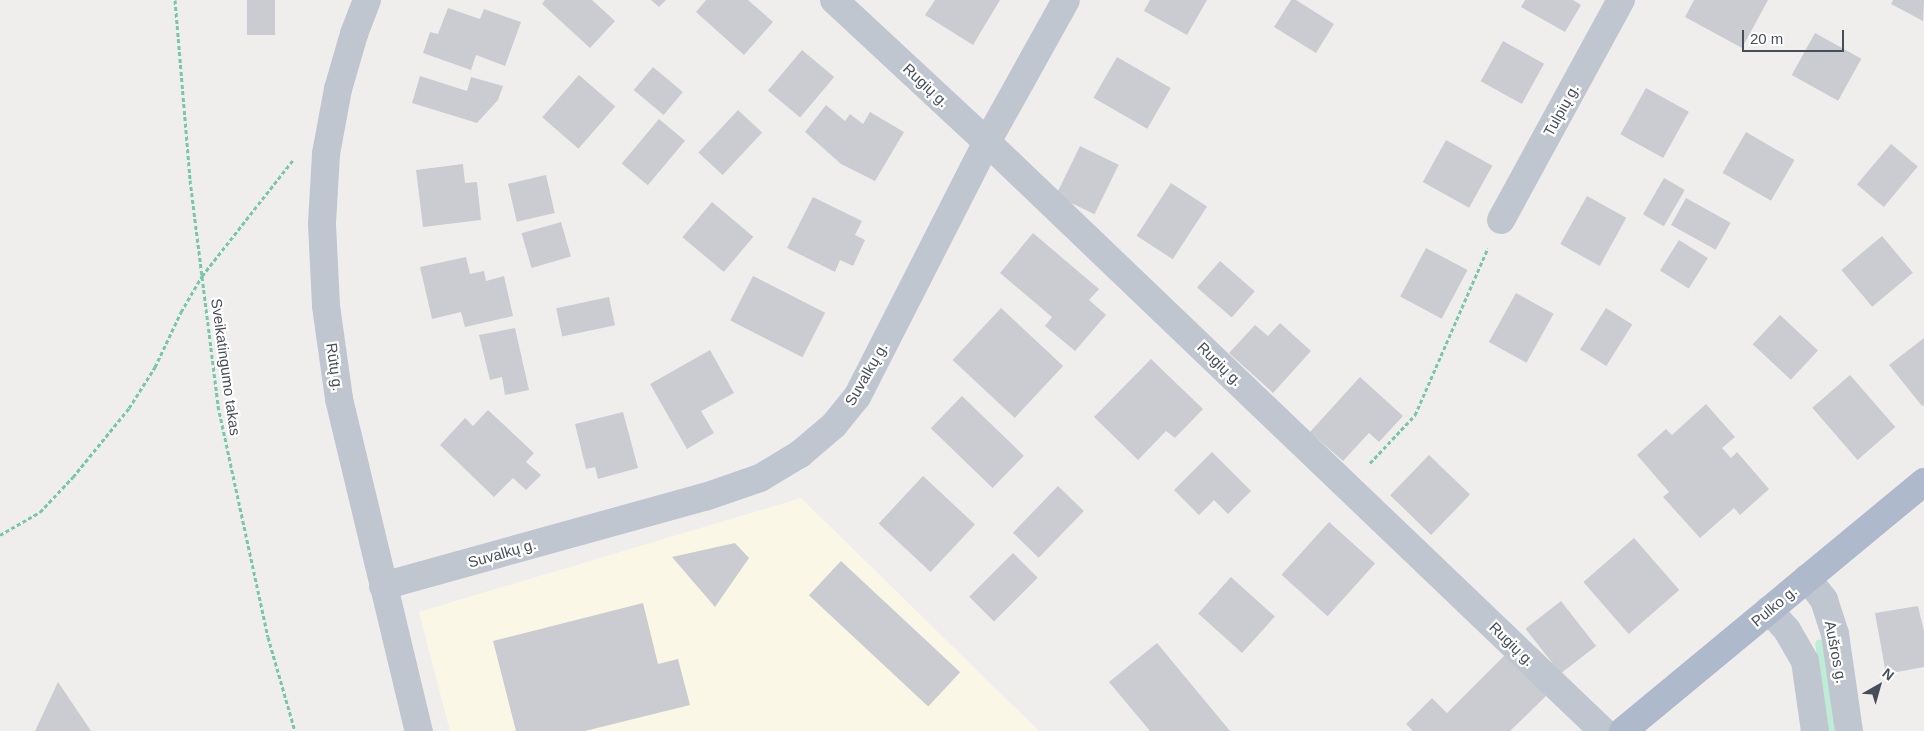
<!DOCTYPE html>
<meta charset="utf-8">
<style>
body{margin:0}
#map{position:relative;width:1924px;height:731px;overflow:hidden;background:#f0eeed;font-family:Helvetica,sans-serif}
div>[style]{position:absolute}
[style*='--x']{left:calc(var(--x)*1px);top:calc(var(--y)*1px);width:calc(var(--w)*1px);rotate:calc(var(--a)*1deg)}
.commercial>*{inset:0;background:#faf7e7}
.green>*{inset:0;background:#beecd6}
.building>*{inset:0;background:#caccd2;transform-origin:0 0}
.path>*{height:3px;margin-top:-1.5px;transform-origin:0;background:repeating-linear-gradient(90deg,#78c7ab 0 4px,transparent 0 6.5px)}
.minor>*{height:28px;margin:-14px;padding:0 14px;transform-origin:14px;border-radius:14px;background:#bfc6cf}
.major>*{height:28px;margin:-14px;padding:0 14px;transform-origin:14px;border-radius:14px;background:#aeb9cb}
span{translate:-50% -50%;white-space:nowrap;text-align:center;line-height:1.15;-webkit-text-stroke:4.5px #fff;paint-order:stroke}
.street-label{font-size:15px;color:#474e5a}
.north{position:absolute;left:1854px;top:661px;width:50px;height:50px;-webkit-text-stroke:4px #fff;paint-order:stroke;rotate:38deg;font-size:14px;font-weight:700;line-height:20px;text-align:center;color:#474e5a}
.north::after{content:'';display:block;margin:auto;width:18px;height:22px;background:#474e5a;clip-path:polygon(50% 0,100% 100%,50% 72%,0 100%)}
.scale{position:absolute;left:1742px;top:30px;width:102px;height:22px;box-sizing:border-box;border:2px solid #474e5a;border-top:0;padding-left:6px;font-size:15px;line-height:18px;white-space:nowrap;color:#474e5a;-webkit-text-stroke:4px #fff;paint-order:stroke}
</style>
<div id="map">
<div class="commercial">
<div style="clip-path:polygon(801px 498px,1039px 731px,450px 731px,419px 612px)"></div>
</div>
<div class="green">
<div style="clip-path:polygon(1825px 639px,1840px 731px,1828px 731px,1815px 643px,1817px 640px)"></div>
</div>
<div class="building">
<div style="left:247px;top:0;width:28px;height:35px"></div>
<div style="clip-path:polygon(545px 0,592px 0,615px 21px,590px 48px,542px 4px)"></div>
<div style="clip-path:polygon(651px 0,666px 0,659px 7px)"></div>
<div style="clip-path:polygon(706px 0,748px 0,773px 22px,744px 55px,696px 12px)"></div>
<div style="clip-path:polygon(935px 0,1000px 0,973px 45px,925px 15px)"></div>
<div style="clip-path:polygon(1150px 0,1207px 0,1187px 35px,1144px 11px)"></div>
<div style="clip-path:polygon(1291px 0,1296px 0,1334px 24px,1316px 53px,1274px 27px)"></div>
<div style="clip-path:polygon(1525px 0,1573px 0,1581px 5px,1565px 32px,1521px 7px)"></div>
<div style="clip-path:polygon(1694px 0,1768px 0,1742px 48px,1685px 17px)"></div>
<div style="clip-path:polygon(1893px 0,1924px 0,1923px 21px,1891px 4px)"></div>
<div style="clip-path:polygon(448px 8px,480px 19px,484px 9px,521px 22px,505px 66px,476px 55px,471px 70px,423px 53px,430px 32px,438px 34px)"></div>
<div style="left:1815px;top:33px;width:53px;height:48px;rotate:29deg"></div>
<div style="left:1503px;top:41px;width:47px;height:46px;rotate:29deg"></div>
<div style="left:802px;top:50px;width:42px;height:53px;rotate:40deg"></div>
<div style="left:1117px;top:57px;width:62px;height:47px;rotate:30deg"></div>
<div style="left:653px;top:67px;width:39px;height:30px;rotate:40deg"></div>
<div style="left:579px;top:75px;width:48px;height:56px;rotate:41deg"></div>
<div style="clip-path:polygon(420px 76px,467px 91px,471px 77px,503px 86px,498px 100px,477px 123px,412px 103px)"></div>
<div style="left:1646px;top:88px;width:49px;height:53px;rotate:29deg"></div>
<div style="clip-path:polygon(826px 105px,845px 121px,850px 114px,863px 124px,870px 112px,904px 132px,875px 181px,841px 164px,805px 132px)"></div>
<div style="left:738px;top:110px;width:33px;height:58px;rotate:43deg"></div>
<div style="left:659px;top:119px;width:34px;height:58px;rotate:40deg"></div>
<div style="left:1746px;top:132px;width:56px;height:47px;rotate:30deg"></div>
<div style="left:1446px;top:140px;width:53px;height:48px;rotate:29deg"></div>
<div style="left:1891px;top:144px;width:35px;height:53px;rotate:40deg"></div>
<div style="left:1080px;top:146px;width:43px;height:55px;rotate:26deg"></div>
<div style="clip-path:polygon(463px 164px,465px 183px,477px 182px,481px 220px,423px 227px,416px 170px)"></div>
<div style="left:546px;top:175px;width:39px;height:39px;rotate:77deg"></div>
<div style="left:1664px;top:178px;width:24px;height:42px;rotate:30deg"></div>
<div style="left:1171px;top:183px;width:43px;height:63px;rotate:33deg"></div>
<div style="left:1587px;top:196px;width:45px;height:55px;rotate:29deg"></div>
<div style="clip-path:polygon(813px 197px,862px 221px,855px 235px,865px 240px,853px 266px,840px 260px,835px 272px,787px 248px)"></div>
<div style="left:1686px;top:198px;width:51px;height:31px;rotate:29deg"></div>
<div style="left:712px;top:202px;width:54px;height:46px;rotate:40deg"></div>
<div style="left:561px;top:222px;width:36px;height:41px;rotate:74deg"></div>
<div style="clip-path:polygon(1033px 233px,1099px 289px,1089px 300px,1106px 315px,1075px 351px,1045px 326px,1052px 317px,1000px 273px)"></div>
<div style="left:1882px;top:236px;width:48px;height:53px;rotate:50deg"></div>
<div style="left:1679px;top:240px;width:34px;height:36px;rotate:32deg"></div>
<div style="left:1426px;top:248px;width:47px;height:55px;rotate:28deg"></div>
<div style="clip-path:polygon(466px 257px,470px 274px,484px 271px,486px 281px,504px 276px,513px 316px,465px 327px,461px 312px,432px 319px,420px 267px)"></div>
<div style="left:1220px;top:261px;width:46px;height:35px;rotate:41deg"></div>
<div style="left:753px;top:276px;width:81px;height:50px;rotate:27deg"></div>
<div style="left:1516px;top:293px;width:43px;height:56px;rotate:29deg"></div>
<div style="left:609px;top:297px;width:29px;height:54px;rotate:78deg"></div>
<div style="left:1001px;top:308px;width:85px;height:71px;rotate:43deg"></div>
<div style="left:1606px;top:308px;width:31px;height:49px;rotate:32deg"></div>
<div style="left:1780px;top:315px;width:52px;height:40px;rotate:43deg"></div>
<div style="clip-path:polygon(1280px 323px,1311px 351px,1273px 393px,1229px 353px,1255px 325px,1268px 336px)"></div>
<div style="clip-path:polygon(515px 328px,529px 390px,505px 395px,502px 377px,490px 380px,479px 335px)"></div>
<div style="clip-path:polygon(1924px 338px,1924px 405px,1922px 406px,1889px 365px)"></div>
<div style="clip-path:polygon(710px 350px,734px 393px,701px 411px,714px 433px,687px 449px,650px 384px)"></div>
<div style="clip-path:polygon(1151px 359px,1203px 409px,1175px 438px,1166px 431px,1138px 460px,1094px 417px)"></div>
<div style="left:1850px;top:375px;width:69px;height:50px;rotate:49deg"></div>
<div style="clip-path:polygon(1360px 377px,1403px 416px,1379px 442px,1369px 433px,1343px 461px,1310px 432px)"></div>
<div style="left:962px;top:396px;width:86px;height:45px;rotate:44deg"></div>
<div style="clip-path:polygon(1706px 404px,1735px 437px,1722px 448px,1731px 458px,1737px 452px,1769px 489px,1740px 515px,1734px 508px,1700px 538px,1663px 497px,1669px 492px,1637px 455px,1666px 429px,1672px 435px)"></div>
<div style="clip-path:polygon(488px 410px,534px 453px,526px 462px,541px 475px,526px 490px,513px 478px,494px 497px,440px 445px,465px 418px,473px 426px)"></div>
<div style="clip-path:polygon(623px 412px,638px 468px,598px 479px,595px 467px,586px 469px,575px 424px)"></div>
<div style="clip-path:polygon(1212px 452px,1251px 491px,1228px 514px,1214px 500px,1199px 515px,1174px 490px)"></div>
<div style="left:1429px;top:455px;width:57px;height:56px;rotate:44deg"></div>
<div style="left:923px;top:476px;width:71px;height:65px;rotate:43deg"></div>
<div style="left:1058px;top:486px;width:36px;height:65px;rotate:44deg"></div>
<div style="left:1329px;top:522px;width:62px;height:71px;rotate:42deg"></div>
<div style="left:1634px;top:538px;width:69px;height:67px;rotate:49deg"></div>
<div style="clip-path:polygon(735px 543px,749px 558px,715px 607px,672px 557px)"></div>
<div style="left:1013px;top:553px;width:35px;height:62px;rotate:45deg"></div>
<div style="left:841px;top:561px;width:163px;height:47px;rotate:43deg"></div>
<div style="left:1231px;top:577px;width:59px;height:49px;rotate:42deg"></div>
<div style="left:1561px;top:601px;width:57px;height:45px;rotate:52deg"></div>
<div style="clip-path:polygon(643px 603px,658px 664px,678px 659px,690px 705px,585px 731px,516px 731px,493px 641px)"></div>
<div style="clip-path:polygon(1918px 606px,1924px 631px,1924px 667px,1886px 674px,1875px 613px)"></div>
<div style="clip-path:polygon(1157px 643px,1230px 731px,1150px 731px,1109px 682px)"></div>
<div style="clip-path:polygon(1506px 654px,1547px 695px,1510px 731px,1413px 731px,1406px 724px,1432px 698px,1447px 713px)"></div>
<div style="clip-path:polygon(58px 682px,91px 731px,35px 731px)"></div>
</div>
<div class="path">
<div style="--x:175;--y:0;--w:181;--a:85.2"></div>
<div style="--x:190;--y:180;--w:228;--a:82.9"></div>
<div style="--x:218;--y:406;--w:236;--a:77.8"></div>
<div style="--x:268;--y:637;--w:98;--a:74"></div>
<div style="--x:1370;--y:463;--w:66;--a:-46.8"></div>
<div style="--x:1415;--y:415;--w:182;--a:-66.4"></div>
<div style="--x:0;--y:535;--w:46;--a:-29.9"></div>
<div style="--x:40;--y:512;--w:48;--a:-46.7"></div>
<div style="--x:73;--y:477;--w:89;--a:-50.9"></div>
<div style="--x:129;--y:408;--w:49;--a:-57.6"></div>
<div style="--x:155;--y:367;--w:61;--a:-64.7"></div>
<div style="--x:181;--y:312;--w:42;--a:-59.7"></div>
<div style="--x:202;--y:276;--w:147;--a:-51.9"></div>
</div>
<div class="minor">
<div style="--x:367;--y:0;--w:36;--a:111"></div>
<div style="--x:354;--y:34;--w:57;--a:106.2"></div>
<div style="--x:338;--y:89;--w:66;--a:100.5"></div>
<div style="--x:326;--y:154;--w:70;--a:93.3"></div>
<div style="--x:322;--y:224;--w:82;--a:87.2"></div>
<div style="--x:326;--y:306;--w:94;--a:82"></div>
<div style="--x:339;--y:399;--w:342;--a:76.5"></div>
<div style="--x:834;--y:0;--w:209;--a:42.9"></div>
<div style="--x:987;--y:142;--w:852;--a:43.72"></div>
<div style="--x:1501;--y:220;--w:251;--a:-61.4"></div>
<div style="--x:1807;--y:578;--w:28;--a:52"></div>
<div style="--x:1824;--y:600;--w:36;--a:72"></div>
<div style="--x:1835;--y:634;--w:98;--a:81.8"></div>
<div style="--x:383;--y:586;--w:334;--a:-15.5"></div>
<div style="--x:705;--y:497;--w:58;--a:-19.1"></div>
<div style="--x:760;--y:478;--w:47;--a:-31"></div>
<div style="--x:800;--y:454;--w:45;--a:-40.5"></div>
<div style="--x:834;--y:425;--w:36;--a:-51"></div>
<div style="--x:857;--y:397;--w:286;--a:-63"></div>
<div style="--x:987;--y:142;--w:162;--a:-60.9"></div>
<div style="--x:1769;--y:610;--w:27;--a:48"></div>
<div style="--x:1787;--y:630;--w:36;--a:60"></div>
<div style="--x:1805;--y:661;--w:71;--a:81.9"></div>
</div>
<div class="major">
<div style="--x:1623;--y:731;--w:391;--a:-39.6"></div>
</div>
<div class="street-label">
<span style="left:926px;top:85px;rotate:43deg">Rugių g.</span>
<span style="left:1561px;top:110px;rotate:-61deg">Tulpių g.</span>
<span style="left:1220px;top:364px;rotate:44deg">Rugių g.</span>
<span style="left:226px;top:367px;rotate:82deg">Sveikatingumo takas</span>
<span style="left:335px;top:367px;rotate:82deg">Rūtų g.</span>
<span style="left:866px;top:374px;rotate:-60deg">Suvalkų g.</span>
<span style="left:502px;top:553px;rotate:-16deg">Suvalkų g.</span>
<span style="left:1774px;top:606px;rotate:-40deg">Pulko g.</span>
<span style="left:1512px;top:644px;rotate:44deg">Rugių g.</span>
<span style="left:1836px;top:652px;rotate:79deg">Aušros g.</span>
</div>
<div class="north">N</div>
<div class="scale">20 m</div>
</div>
